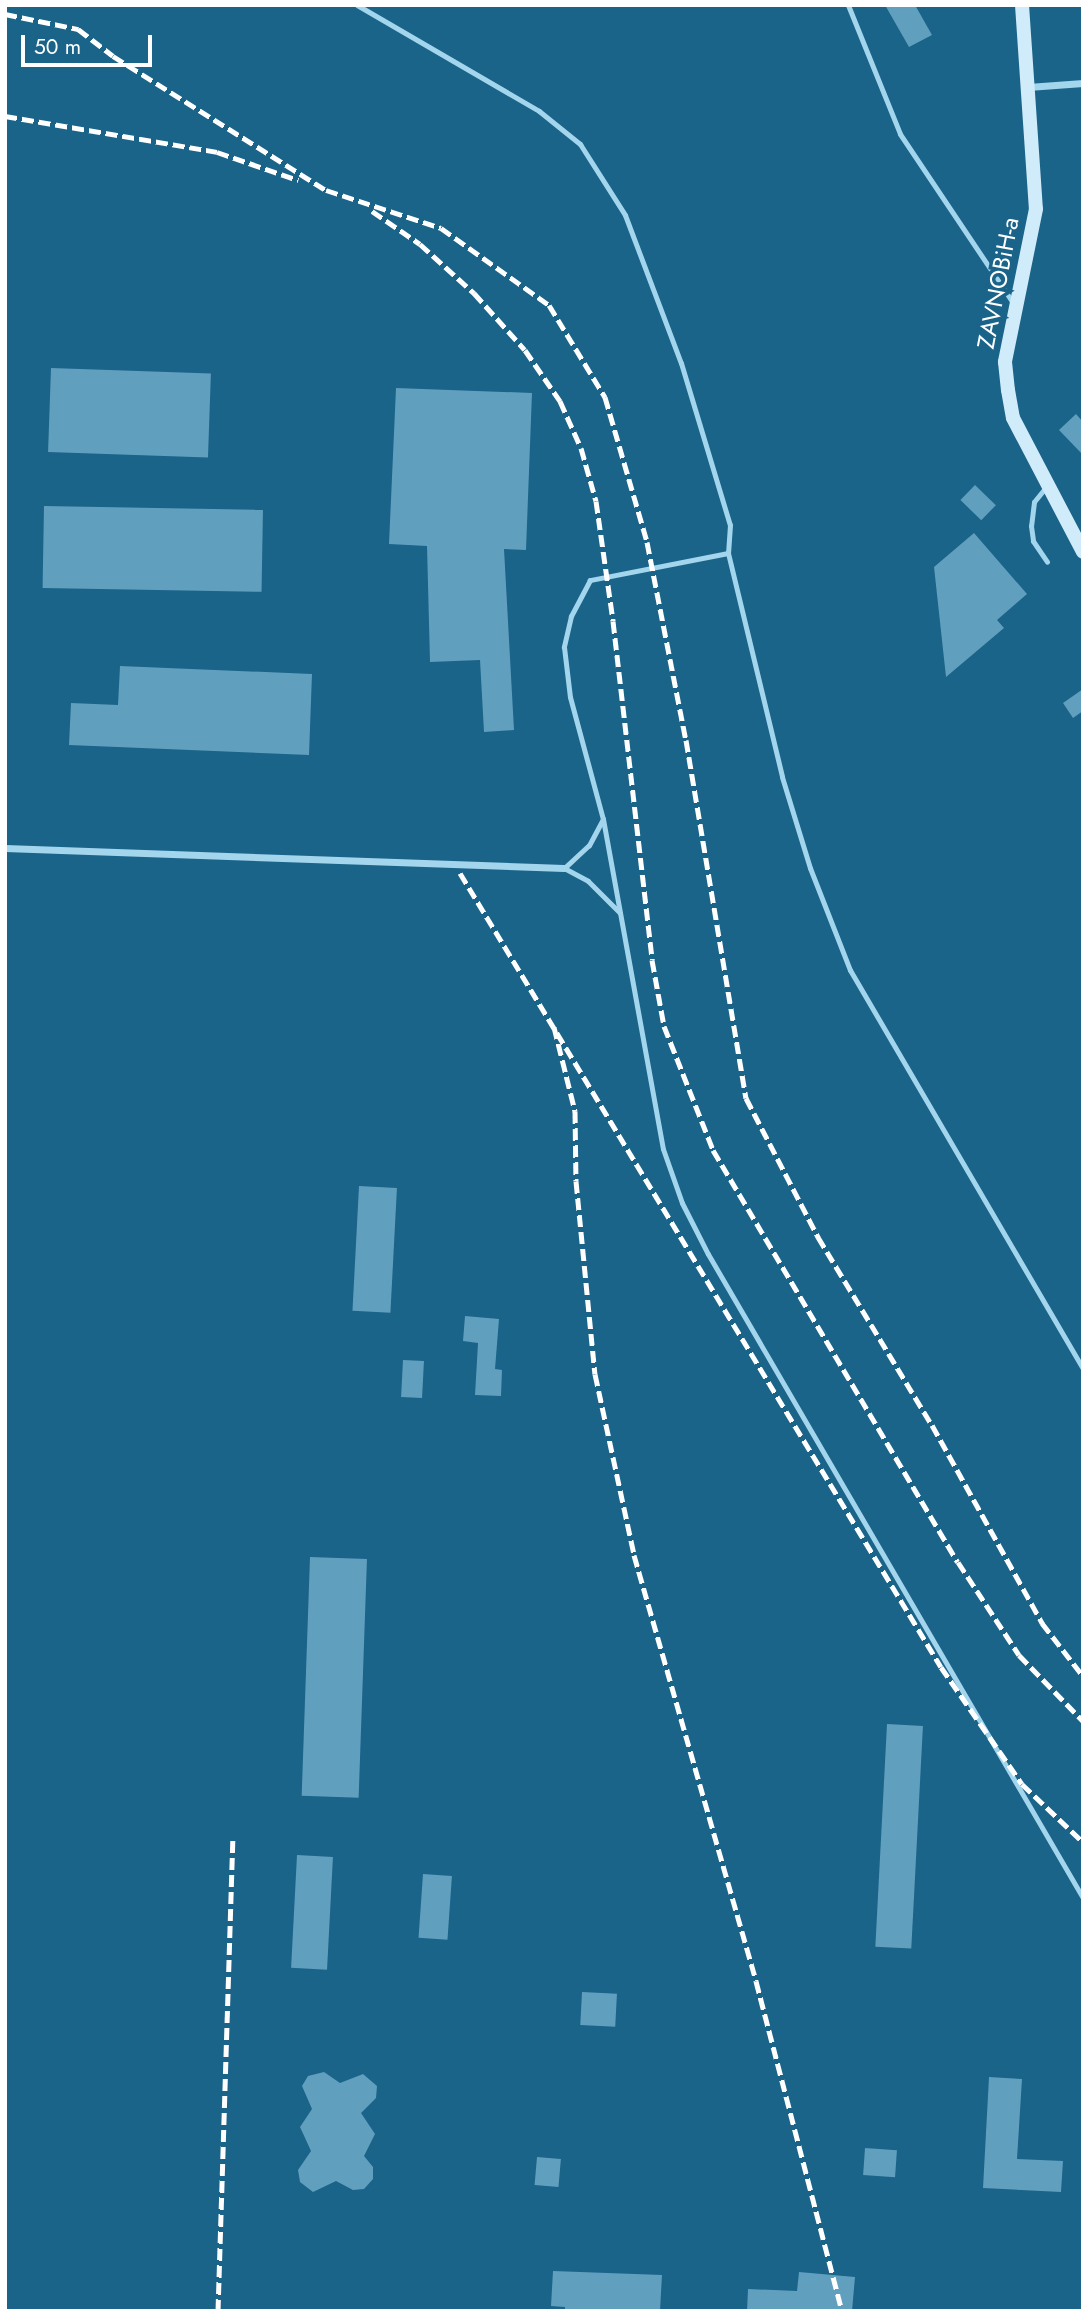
<!DOCTYPE html>
<style>
body{margin:0}
#map{position:relative;width:1088px;height:2316px;overflow:hidden;background:#1a6389;font-family:Jost,sans-serif}
div>[style]{position:absolute}
[style*='--x']{left:calc(var(--x)*1px);top:calc(var(--y)*1px);width:calc(var(--w)*1px);rotate:calc(var(--a)*1deg)}
.building>*{inset:0;background:#619fbe;transform-origin:0 0}
.service>*{height:5px;margin:-2.5px;padding:0 2.5px;transform-origin:2.5px;border-radius:2.5px;background:#a3d5ed}
.minor>*{height:7px;margin:-3.5px;padding:0 3.5px;transform-origin:3.5px;border-radius:3.5px;background:#a3d5ed}
.secondary>*{height:14px;margin:-7px;padding:0 7px;transform-origin:7px;border-radius:7px;background:#d0ebf9}
.rail>*{height:5px;margin-top:-2.5px;transform-origin:0;background:repeating-linear-gradient(90deg,#fff 0 12px,transparent 0 17px)}
span{translate:-50% -50%;white-space:nowrap;text-align:center;line-height:1.15;-webkit-text-stroke:7px #1a6389;paint-order:stroke}
.street-label{font-size:24px;color:#fff}
.frame{position:absolute;inset:0;border:7px solid #fff;pointer-events:none}
.scale{position:absolute;left:21px;top:35px;width:131px;height:32px;box-sizing:border-box;border:4px solid #fff;border-top:0;padding-left:9px;font-size:21px;line-height:24px;white-space:nowrap;color:#fff;-webkit-text-stroke:5px #1a6389;paint-order:stroke}
</style>
<div id="map">
<div class="building">
<div style="clip-path:polygon(885px 5px,915px 5px,932px 35px,909px 47px)"></div>
<div style="left:51px;top:368px;width:160px;height:84px;rotate:2deg"></div>
<div style="clip-path:polygon(396px 388px,532px 393px,526px 550px,504px 549px,514px 730px,484px 732px,480px 660px,430px 662px,427px 546px,389px 544px)"></div>
<div style="clip-path:polygon(1076px 414px,1083px 422px,1083px 455px,1059px 430px)"></div>
<div style="left:975px;top:485px;width:29px;height:21px;rotate:44deg"></div>
<div style="left:44px;top:506px;width:219px;height:82px;rotate:1deg"></div>
<div style="clip-path:polygon(974px 533px,1027px 594px,997px 620px,1004px 628px,946px 677px,934px 567px)"></div>
<div style="clip-path:polygon(120px 666px,312px 674px,309px 755px,69px 745px,71px 703px,118px 705px)"></div>
<div style="clip-path:polygon(1083px 689px,1083px 711px,1073px 718px,1063px 703px)"></div>
<div style="left:359px;top:1186px;width:38px;height:125px;rotate:3deg"></div>
<div style="clip-path:polygon(465px 1316px,499px 1319px,495px 1369px,502px 1370px,501px 1396px,475px 1395px,478px 1343px,463px 1341px)"></div>
<div style="left:403px;top:1360px;width:21px;height:37px;rotate:3deg"></div>
<div style="left:310px;top:1557px;width:57px;height:239px;rotate:2deg"></div>
<div style="left:887px;top:1724px;width:36px;height:223px;rotate:3deg"></div>
<div style="left:297px;top:1855px;width:36px;height:113px;rotate:3deg"></div>
<div style="left:423px;top:1874px;width:29px;height:64px;rotate:4deg"></div>
<div style="left:582px;top:1992px;width:35px;height:33px;rotate:3deg"></div>
<div style="clip-path:polygon(324px 2072px,340px 2083px,363px 2074px,377px 2086px,376px 2098px,361px 2113px,375px 2134px,364px 2156px,373px 2167px,373px 2179px,364px 2189px,353px 2190px,336px 2181px,313px 2192px,300px 2182px,298px 2170px,311px 2151px,300px 2127px,312px 2109px,302px 2086px,308px 2076px)"></div>
<div style="clip-path:polygon(989px 2077px,1022px 2079px,1017px 2159px,1063px 2161px,1061px 2192px,983px 2188px)"></div>
<div style="left:865px;top:2148px;width:32px;height:27px;rotate:4deg"></div>
<div style="left:537px;top:2157px;width:24px;height:28px;rotate:5deg"></div>
<div style="clip-path:polygon(553px 2271px,662px 2275px,660px 2311px,565px 2311px,565px 2307px,551px 2306px)"></div>
<div style="clip-path:polygon(799px 2272px,855px 2277px,852px 2311px,747px 2311px,748px 2289px,797px 2291px)"></div>
</div>
<div class="service">
<div style="--x:357;--y:5;--w:211;--a:30.2"></div>
<div style="--x:539;--y:111;--w:53;--a:38.8"></div>
<div style="--x:580;--y:144;--w:84;--a:57.6"></div>
<div style="--x:625;--y:215;--w:158;--a:69.3"></div>
<div style="--x:681;--y:363;--w:169;--a:73.2"></div>
<div style="--x:730;--y:525;--w:28;--a:94"></div>
<div style="--x:728;--y:553;--w:230;--a:76.4"></div>
<div style="--x:782;--y:777;--w:95;--a:72.9"></div>
<div style="--x:810;--y:868;--w:110;--a:68.6"></div>
<div style="--x:850;--y:970;--w:461;--a:59.7"></div>
<div style="--x:848;--y:5;--w:139;--a:68"></div>
<div style="--x:900;--y:134;--w:205;--a:56.2"></div>
<div style="--x:1046;--y:487;--w:19;--a:129"></div>
<div style="--x:1034;--y:502;--w:24;--a:97"></div>
<div style="--x:1031;--y:526;--w:15;--a:82"></div>
<div style="--x:1033;--y:541;--w:25;--a:56"></div>
<div style="--x:728;--y:553;--w:141;--a:168.9"></div>
<div style="--x:590;--y:580;--w:41;--a:117.8"></div>
<div style="--x:571;--y:616;--w:32;--a:103"></div>
<div style="--x:564;--y:647;--w:50;--a:83.2"></div>
<div style="--x:570;--y:697;--w:126;--a:74.9"></div>
<div style="--x:603;--y:819;--w:335;--a:79.7"></div>
<div style="--x:663;--y:1149;--w:57;--a:70.6"></div>
<div style="--x:682;--y:1203;--w:57;--a:63"></div>
<div style="--x:708;--y:1254;--w:745;--a:59.79"></div>
<div style="--x:603;--y:819;--w:30;--a:118"></div>
<div style="--x:589;--y:845;--w:34;--a:137"></div>
<div style="--x:564;--y:868;--w:27;--a:28"></div>
<div style="--x:588;--y:881;--w:45;--a:45"></div>
</div>
<div class="minor">
<div style="--x:1028;--y:87;--w:55;--a:-4.2"></div>
<div style="--x:5;--y:848;--w:559;--a:2.05"></div>
</div>
<div class="secondary">
<div style="--x:1022;--y:5;--w:204;--a:86.1"></div>
<div style="--x:1036;--y:209;--w:156;--a:101.5"></div>
<div style="--x:1005;--y:362;--w:28;--a:84"></div>
<div style="--x:1008;--y:390;--w:28;--a:80"></div>
<div style="--x:1013;--y:418;--w:151;--a:62.4"></div>
</div>
<div class="rail">
<div style="--x:5;--y:14;--w:75;--a:11.6"></div>
<div style="--x:78;--y:29;--w:44;--a:37.6"></div>
<div style="--x:113;--y:56;--w:252;--a:32.2"></div>
<div style="--x:326;--y:190;--w:121;--a:18.3"></div>
<div style="--x:441;--y:228;--w:133;--a:35.5"></div>
<div style="--x:549;--y:305;--w:108;--a:58.7"></div>
<div style="--x:605;--y:397;--w:151;--a:73.8"></div>
<div style="--x:647;--y:542;--w:202;--a:78.9"></div>
<div style="--x:686;--y:740;--w:363;--a:80.5"></div>
<div style="--x:746;--y:1098;--w:157;--a:62.6"></div>
<div style="--x:818;--y:1237;--w:220;--a:58.8"></div>
<div style="--x:932;--y:1425;--w:227;--a:60.9"></div>
<div style="--x:1042;--y:1623;--w:67;--a:52.3"></div>
<div style="--x:5;--y:116;--w:215;--a:9.6"></div>
<div style="--x:217;--y:152;--w:86;--a:19.1"></div>
<div style="--x:372;--y:211;--w:58;--a:34.5"></div>
<div style="--x:420;--y:244;--w:73;--a:42.2"></div>
<div style="--x:474;--y:293;--w:76;--a:48.2"></div>
<div style="--x:525;--y:350;--w:62;--a:55.5"></div>
<div style="--x:560;--y:401;--w:51;--a:65.9"></div>
<div style="--x:581;--y:448;--w:55;--a:74.2"></div>
<div style="--x:596;--y:501;--w:121;--a:81.9"></div>
<div style="--x:613;--y:621;--w:341;--a:83.4"></div>
<div style="--x:652;--y:960;--w:67;--a:79.7"></div>
<div style="--x:664;--y:1026;--w:133;--a:68.4"></div>
<div style="--x:713;--y:1150;--w:479;--a:59.3"></div>
<div style="--x:958;--y:1562;--w:111;--a:56.7"></div>
<div style="--x:1019;--y:1655;--w:92;--a:45.9"></div>
<div style="--x:460;--y:873;--w:928;--a:58.79"></div>
<div style="--x:941;--y:1667;--w:142;--a:55.3"></div>
<div style="--x:1022;--y:1784;--w:84;--a:43.6"></div>
<div style="--x:554;--y:1027;--w:87;--a:76"></div>
<div style="--x:575;--y:1111;--w:70;--a:89.2"></div>
<div style="--x:576;--y:1181;--w:194;--a:84.4"></div>
<div style="--x:595;--y:1374;--w:185;--a:77.8"></div>
<div style="--x:634;--y:1555;--w:443;--a:74"></div>
<div style="--x:756;--y:1981;--w:341;--a:75.4"></div>
<div style="--x:218;--y:2311;--w:471;--a:-88.2"></div>
</div>
<div class="street-label">
<span style="left:998px;top:283px;rotate:-79deg">ZAVNOBiH-a</span>
</div>
<div class="frame"></div>
<div class="scale">50 m</div>
</div>
